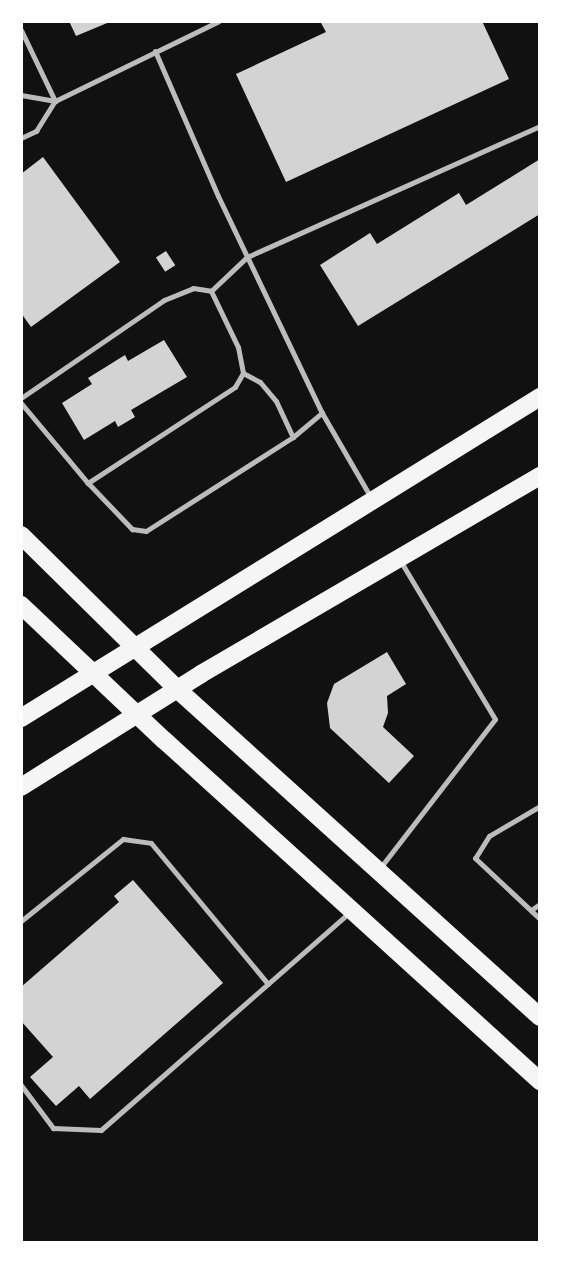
<!DOCTYPE html>
<style>
body{margin:0}
#map{position:relative;width:561px;height:1264px;overflow:hidden;background:#111;font-family:"DM Sans",sans-serif}
div>[style]{position:absolute}
[style*='--x']{left:calc(var(--x)*1px);top:calc(var(--y)*1px);width:calc(var(--w)*1px);rotate:calc(var(--a)*1deg)}
.building>*{inset:0;background:#d3d3d3;transform-origin:0 0}
.service>*{height:5px;margin:-2.5px;padding:0 2.5px;transform-origin:2.5px;border-radius:2.5px;background:#bcbcbc}
.primary>*{height:18px;margin:-9px;padding:0 9px;transform-origin:9px;border-radius:9px;background:#f5f5f5}
span{translate:-50% -50%;white-space:nowrap;text-align:center;line-height:1.15;-webkit-text-stroke:7px #fff;paint-order:stroke}
.frame{position:absolute;inset:0;border:23px solid #fff;pointer-events:none}
</style>
<div id="map">
<div class="building">
<div style="clip-path:polygon(69px 21px,112px 21px,76px 36px)"></div>
<div style="clip-path:polygon(320px 21px,482px 21px,509px 79px,286px 182px,236px 74px,326px 32px)"></div>
<div style="clip-path:polygon(43px 157px,120px 262px,31px 327px,21px 313px,21px 174px)"></div>
<div style="clip-path:polygon(540px 159px,540px 214px,358px 326px,320px 265px,370px 233px,377px 244px,459px 193px,466px 205px)"></div>
<div style="left:166px;top:251px;width:17px;height:12px;rotate:57deg"></div>
<div style="clip-path:polygon(164px 340px,187px 377px,131px 410px,135px 417px,118px 427px,115px 421px,84px 440px,62px 403px,92px 384px,88px 378px,125px 355px,128px 361px)"></div>
<div style="clip-path:polygon(387px 652px,406px 684px,387px 696px,388px 713px,383px 727px,414px 756px,389px 783px,330px 728px,327px 703px,334px 684px)"></div>
<div style="clip-path:polygon(133px 880px,223px 983px,90px 1099px,79px 1086px,56px 1106px,30px 1077px,53px 1057px,21px 1021px,21px 987px,119px 902px,114px 896px)"></div>
</div>
<div class="service">
<div style="--x:21;--y:30;--w:79;--a:64.4"></div>
<div style="--x:155;--y:51;--w:158;--a:66.5"></div>
<div style="--x:218;--y:196;--w:241;--a:64.4"></div>
<div style="--x:322;--y:413;--w:98;--a:60"></div>
<div style="--x:21;--y:95;--w:35;--a:10"></div>
<div style="--x:21;--y:138;--w:17;--a:-25"></div>
<div style="--x:36;--y:131;--w:36;--a:-58"></div>
<div style="--x:55;--y:101;--w:182;--a:-26"></div>
<div style="--x:211;--y:291;--w:50;--a:-43.4"></div>
<div style="--x:247;--y:257;--w:321;--a:-24.1"></div>
<div style="--x:243;--y:373;--w:19;--a:28"></div>
<div style="--x:260;--y:382;--w:25;--a:50"></div>
<div style="--x:276;--y:401;--w:40;--a:65"></div>
<div style="--x:21;--y:398;--w:173;--a:-34.4"></div>
<div style="--x:164;--y:300;--w:31;--a:-22"></div>
<div style="--x:193;--y:288;--w:18;--a:9"></div>
<div style="--x:211;--y:291;--w:62;--a:64.3"></div>
<div style="--x:238;--y:347;--w:26;--a:79"></div>
<div style="--x:243;--y:373;--w:16;--a:120"></div>
<div style="--x:235;--y:387;--w:176;--a:146.9"></div>
<div style="--x:21;--y:403;--w:104;--a:50.1"></div>
<div style="--x:88;--y:483;--w:64;--a:46.3"></div>
<div style="--x:132;--y:529;--w:14;--a:8"></div>
<div style="--x:146;--y:531;--w:174;--a:-32.6"></div>
<div style="--x:293;--y:437;--w:38;--a:-40"></div>
<div style="--x:540;--y:806;--w:59;--a:149.5"></div>
<div style="--x:489;--y:836;--w:26;--a:122"></div>
<div style="--x:475;--y:858;--w:89;--a:43.2"></div>
<div style="--x:380;--y:868;--w:188;--a:-52.3"></div>
<div style="--x:495;--y:719;--w:183;--a:-120.9"></div>
<div style="--x:531;--y:910;--w:11;--a:-34"></div>
<div style="--x:21;--y:921;--w:131;--a:-38.8"></div>
<div style="--x:123;--y:839;--w:28;--a:8"></div>
<div style="--x:151;--y:843;--w:183;--a:50.3"></div>
<div style="--x:21;--y:1085;--w:54;--a:53.3"></div>
<div style="--x:53;--y:1128;--w:48;--a:2.4"></div>
<div style="--x:101;--y:1130;--w:331;--a:-41.2"></div>
</div>
<div class="primary">
<div style="--x:21;--y:535;--w:219;--a:44.6"></div>
<div style="--x:177;--y:689;--w:489;--a:42.1"></div>
<div style="--x:21;--y:605;--w:197;--a:43.4"></div>
<div style="--x:164;--y:740;--w:508;--a:42.21"></div>
<div style="--x:21;--y:718;--w:610;--a:-31.74"></div>
<div style="--x:21;--y:787;--w:213;--a:-32.1"></div>
<div style="--x:201;--y:674;--w:393;--a:-30.3"></div>
</div>
<div class="frame"></div>
</div>
